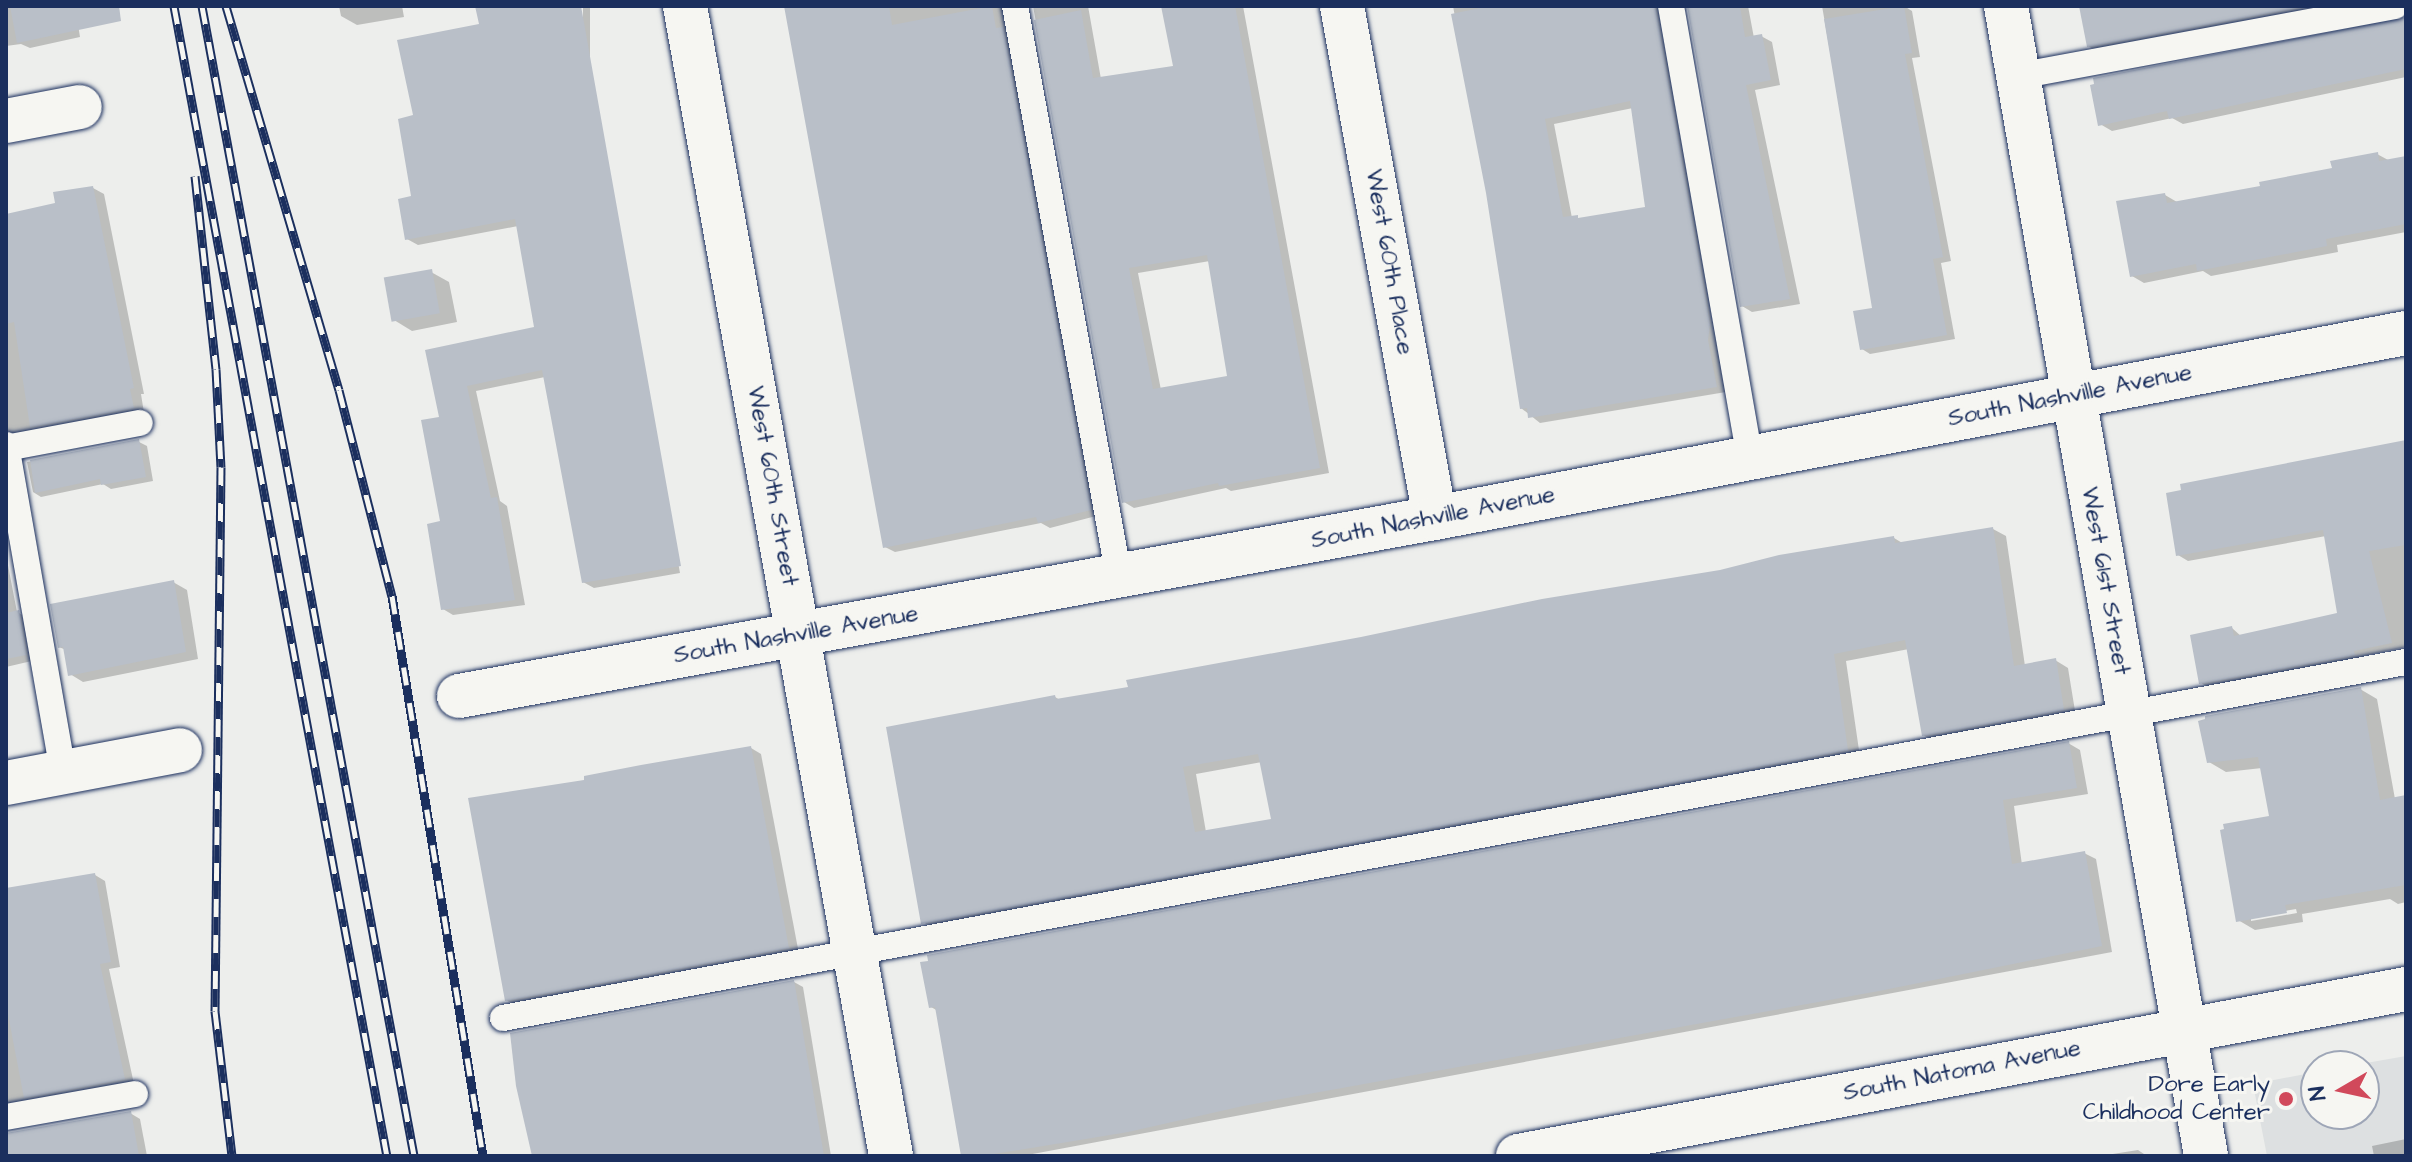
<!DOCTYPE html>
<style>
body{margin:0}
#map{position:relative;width:2412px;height:1162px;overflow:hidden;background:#edeeec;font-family:"Architects Daughter",sans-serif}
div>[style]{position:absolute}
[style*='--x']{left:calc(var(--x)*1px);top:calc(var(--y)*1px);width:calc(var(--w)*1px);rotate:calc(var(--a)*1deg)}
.built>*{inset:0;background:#dde0e1}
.shadow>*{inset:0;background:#0003;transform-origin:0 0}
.building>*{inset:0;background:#b9bfc8;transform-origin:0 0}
.roads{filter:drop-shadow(0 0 2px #1b2f5e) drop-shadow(0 0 2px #1b2f5e)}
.service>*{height:26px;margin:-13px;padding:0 13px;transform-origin:13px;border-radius:13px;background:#f6f6f2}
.minor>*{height:44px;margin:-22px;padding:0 22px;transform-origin:22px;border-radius:22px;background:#f6f6f2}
.rail>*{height:9px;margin-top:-4.5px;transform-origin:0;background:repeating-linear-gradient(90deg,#f6f6f2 0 18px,#1b2f5e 0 36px);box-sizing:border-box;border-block:2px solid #1b2f5e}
.dots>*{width:22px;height:22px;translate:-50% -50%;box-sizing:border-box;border:4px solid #f6f6f2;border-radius:50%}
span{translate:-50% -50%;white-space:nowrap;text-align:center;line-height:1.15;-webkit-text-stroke:6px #f6f6f2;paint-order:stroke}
.street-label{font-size:24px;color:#1b2f5e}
.poi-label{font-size:24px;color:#1b2f5e}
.right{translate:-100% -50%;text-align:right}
.frame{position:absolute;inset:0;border:8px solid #1b2f5e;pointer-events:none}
.north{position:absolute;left:2300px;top:1050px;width:80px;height:80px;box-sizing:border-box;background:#f6f6f2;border:2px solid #9ea6b7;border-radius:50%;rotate:261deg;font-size:22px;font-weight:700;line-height:32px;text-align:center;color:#1b2f5e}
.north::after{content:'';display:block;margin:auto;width:28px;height:36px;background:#d1495b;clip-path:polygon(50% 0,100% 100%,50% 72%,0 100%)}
</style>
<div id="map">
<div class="built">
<div style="clip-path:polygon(2406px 1056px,2406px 1156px,2267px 1156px,2253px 1084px,2316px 1072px,2316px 1114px,2364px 1114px,2364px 1066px,2349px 1066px)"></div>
</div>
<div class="shadow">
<div style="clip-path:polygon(6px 6px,75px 6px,80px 37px,30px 48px,21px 44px,6px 46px)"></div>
<div style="clip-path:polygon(339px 6px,402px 6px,404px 17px,357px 25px,341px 16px)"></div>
<div style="clip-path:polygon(478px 6px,579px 6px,680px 573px,594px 588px,583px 582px,545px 377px,476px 391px,500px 501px,507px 506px,525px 605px,453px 615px,443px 609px,441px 418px,427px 351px,535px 329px,518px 226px,418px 245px,407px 239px,414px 198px,415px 117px,481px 26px)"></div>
<div style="left:583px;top:6px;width:7px;height:575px"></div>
<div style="clip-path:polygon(788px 6px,1010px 6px,1100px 515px,1050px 528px,1041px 523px,895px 552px,885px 547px)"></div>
<div style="clip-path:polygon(evenodd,1033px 6px,1088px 6px,1101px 79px,1175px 68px,1165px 6px,1243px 6px,1329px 473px,1231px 491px,1226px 488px,1134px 508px,1124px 502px,1033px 6px,1210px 261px,1230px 377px,1161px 390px,1138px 273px,1210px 261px)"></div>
<div style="clip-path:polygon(evenodd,1453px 6px,1666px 6px,1726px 392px,1540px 423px,1521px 408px,1506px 297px,1453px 6px,1633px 108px,1647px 209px,1583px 220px,1572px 218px,1554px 124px,1633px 108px)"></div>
<div style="clip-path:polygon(1689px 6px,1748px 6px,1754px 38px,1761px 36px,1772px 42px,1780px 85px,1755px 90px,1800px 304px,1752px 312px,1742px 306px)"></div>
<div style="clip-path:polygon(1822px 6px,1904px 6px,1912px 11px,1920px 57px,1912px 58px,1951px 261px,1941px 263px,1955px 339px,1870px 354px,1862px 349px,1875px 309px)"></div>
<div style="clip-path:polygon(2081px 6px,2352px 6px,2100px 53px,2088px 46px)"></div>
<div style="clip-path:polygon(2406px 18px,2406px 77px,2183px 124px,2172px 118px,2112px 131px,2100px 124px)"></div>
<div style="clip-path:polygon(2377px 154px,2390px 161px,2406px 158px,2406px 232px,2337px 245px,2338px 252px,2211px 276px,2203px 271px,2144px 283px,2132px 276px,2165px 195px,2177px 202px,2262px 187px,2334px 169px)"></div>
<div style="clip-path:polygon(93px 188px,104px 194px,144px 394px,141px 394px,144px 413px,6px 442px,6px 215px,57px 205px)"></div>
<div style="clip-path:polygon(431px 272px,449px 282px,457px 322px,412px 331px,394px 320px)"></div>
<div style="clip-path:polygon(139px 442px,147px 446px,153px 481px,111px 489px,103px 484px,41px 497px,33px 492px,27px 462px)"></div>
<div style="clip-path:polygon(2406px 442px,2406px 647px,2363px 656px,2364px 660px,2211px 689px,2201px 683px,2232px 628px,2242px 637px,2339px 614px,2326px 536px,2188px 561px,2178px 555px)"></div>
<div style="clip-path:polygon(evenodd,1993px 529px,2006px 536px,2025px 666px,2055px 660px,2068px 668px,2076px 717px,1937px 743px,1923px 735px,1909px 649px,1846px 661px,1860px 757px,936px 930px,923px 922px,1055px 697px,1060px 700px,1130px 688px,1894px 538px,1904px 544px,1993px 529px,1262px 762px,1273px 821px,1206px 832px,1196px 774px,1262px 762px)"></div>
<div style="clip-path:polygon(6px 555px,17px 612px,29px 619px,36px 660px,6px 667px)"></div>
<div style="clip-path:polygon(173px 582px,187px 590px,198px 659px,83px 682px,70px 674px,66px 650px,59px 647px)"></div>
<div style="clip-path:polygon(evenodd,2360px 689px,2377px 699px,2395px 799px,2406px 797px,2406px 902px,2398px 904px,2390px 899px,2302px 914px,2303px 922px,2255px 930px,2238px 920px,2271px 817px,2262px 768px,2226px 772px,2209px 762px,2360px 689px,2296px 909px,2297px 913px,2251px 921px,2251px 917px,2296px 909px)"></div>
<div style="clip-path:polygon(2068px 743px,2080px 750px,2088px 794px,2014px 806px,2022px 865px,2084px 853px,2096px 859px,2112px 952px,1022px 1156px,963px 1156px,938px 1011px,931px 1007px)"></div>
<div style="clip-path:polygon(751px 748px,761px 754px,799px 954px,517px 1006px,506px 1000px,586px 781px)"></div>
<div style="clip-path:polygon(95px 875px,105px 881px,120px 967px,109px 969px,134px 1084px,6px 1112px,6px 892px)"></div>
<div style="clip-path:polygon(794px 982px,803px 987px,831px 1156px,532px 1156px)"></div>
<div style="clip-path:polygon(130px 1113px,140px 1119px,147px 1156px,6px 1156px,6px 1134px)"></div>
<div style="clip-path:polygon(2406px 1139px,2406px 1156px,2374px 1156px,2372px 1146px)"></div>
<div style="clip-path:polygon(2138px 1150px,2147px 1156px,2100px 1156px)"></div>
</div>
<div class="building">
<div style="clip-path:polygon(10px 6px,119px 6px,121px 21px,17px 43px)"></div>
<div style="clip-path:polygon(475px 6px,581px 6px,681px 566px,582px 583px,542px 370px,467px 386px,491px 498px,497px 497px,515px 600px,441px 610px,427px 524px,440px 521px,421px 420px,439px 417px,425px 350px,534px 327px,515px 219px,405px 240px,398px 199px,411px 196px,398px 119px,413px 115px,397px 40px,479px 24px)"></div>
<div style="clip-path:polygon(784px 6px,889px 6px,892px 25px,992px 6px,996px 28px,1003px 27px,1091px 510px,1038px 523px,1036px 517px,883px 548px)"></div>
<div style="clip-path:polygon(evenodd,1161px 6px,1235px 6px,1320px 468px,1219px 486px,1218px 483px,1122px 503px,1034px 20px,1081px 10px,1093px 78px,1173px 66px,1161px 6px,1207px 255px,1227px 376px,1153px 389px,1129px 268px,1207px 255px)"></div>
<div style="clip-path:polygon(evenodd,1490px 6px,1655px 6px,1710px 325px,1708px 340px,1717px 387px,1528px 418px,1527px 408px,1520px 409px,1486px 193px,1451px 14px,1490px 6px,1630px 101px,1645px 207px,1578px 218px,1578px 215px,1563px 217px,1545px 119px,1630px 101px)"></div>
<div style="clip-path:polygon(1687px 6px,1740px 6px,1745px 37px,1762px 34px,1771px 80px,1746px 85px,1790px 299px,1740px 307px)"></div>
<div style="clip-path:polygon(1904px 6px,1912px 53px,1905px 54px,1943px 257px,1933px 259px,1947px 335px,1860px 350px,1853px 311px,1872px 308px,1824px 19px)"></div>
<div style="clip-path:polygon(2079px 6px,2307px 6px,2087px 47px)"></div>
<div style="clip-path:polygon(2406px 17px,2406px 69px,2169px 119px,2167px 111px,2098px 126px,2090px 85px,2094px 84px,2093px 78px)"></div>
<div style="clip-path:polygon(2378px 152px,2379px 161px,2406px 156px,2406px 224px,2326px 239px,2327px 246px,2197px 271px,2196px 264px,2130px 277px,2116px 201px,2165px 193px,2167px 203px,2260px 186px,2259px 182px,2332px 168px,2330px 161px)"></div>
<div style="clip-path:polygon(93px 186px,134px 388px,130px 389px,134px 408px,30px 427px,14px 322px,6px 324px,6px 214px,55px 203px,53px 192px)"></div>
<div style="left:432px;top:269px;width:45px;height:49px;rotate:80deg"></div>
<div style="clip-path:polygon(139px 439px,146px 477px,101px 485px,100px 479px,35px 493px,30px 460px)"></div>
<div style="clip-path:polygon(2406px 440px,2406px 545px,2369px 551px,2392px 643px,2354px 651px,2355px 655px,2199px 684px,2190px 635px,2232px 626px,2234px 636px,2337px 613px,2323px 530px,2176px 556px,2166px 493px,2181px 490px,2180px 484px)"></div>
<div style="clip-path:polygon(evenodd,1993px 527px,2014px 666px,2056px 658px,2064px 710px,1922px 736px,1905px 640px,1834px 654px,1848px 750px,921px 924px,886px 727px,1055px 695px,1056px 699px,1128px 687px,1126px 680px,1361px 637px,1542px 599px,1720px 570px,1779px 555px,1894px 536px,1895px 543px,1993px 527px,1258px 754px,1271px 819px,1195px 832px,1183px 767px,1258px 754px)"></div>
<div style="clip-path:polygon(174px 580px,186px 652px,68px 676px,63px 647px,58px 648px,50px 604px)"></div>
<div style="clip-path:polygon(19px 610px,26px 655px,6px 659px,6px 613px)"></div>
<div style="clip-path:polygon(2361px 687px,2380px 800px,2406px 795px,2406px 885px,2285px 905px,2287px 913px,2236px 922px,2220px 830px,2224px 829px,2223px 824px,2269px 816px,2258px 757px,2207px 763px,2198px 721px,2205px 719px,2205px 716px)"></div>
<div style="clip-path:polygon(2069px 741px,2077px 788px,2003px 800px,2012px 864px,2085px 851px,2102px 946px,1879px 991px,1243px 1106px,1128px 1132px,982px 1156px,961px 1156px,935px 1007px,929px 1008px,920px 962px,928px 961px,927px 955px)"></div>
<div style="clip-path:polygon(751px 746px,789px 948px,505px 1001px,468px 798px,584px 780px,584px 776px,641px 765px)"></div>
<div style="clip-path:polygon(95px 873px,111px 962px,100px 964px,125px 1079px,24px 1098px,6px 1004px,6px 888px)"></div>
<div style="clip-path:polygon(794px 980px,824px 1156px,532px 1156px,516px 1086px,510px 1033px)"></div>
<div style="clip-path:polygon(131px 1111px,139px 1156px,6px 1156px,6px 1133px)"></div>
</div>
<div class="roads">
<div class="service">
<div style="--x:1015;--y:6;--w:580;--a:79.68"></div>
<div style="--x:1671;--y:6;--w:460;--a:80.1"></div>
<div style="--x:2018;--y:76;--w:383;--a:-10.5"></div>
<div style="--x:6;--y:445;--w:332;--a:80.1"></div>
<div style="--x:6;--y:448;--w:136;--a:-10.6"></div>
<div style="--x:503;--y:1018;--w:1936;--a:-10.6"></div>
<div style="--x:6;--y:1117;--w:131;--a:-10.1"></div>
</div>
<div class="minor">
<div style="--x:685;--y:6;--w:1168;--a:79.84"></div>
<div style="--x:1342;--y:6;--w:520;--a:79.71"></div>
<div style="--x:2006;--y:6;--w:1167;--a:80.13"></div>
<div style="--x:6;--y:121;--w:75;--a:-10.7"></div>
<div style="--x:459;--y:696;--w:992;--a:-10.34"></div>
<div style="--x:1435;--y:518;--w:988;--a:-10.79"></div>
<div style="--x:6;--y:783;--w:177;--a:-10.7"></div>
<div style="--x:1518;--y:1156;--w:904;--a:-10.65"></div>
</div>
</div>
<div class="rail">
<div style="--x:174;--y:6;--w:1170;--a:79.51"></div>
<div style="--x:202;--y:6;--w:1169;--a:79.55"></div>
<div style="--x:226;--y:6;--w:400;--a:73.6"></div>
<div style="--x:339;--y:390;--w:213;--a:75.6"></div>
<div style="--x:392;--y:596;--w:567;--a:80.77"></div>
<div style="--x:195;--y:176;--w:194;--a:83.8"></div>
<div style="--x:216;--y:369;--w:98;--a:87.1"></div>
<div style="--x:221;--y:467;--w:544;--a:90.63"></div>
<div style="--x:215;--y:1011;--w:146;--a:83.3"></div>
</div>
<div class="dots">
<div style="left:2286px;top:1099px;background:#d1495b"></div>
</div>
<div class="street-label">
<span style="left:1389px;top:262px;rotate:80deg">West 60th Place</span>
<span style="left:2070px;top:396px;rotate:-11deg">South Nashville Avenue</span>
<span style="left:772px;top:486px;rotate:80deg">West 60th Street</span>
<span style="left:1433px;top:518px;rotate:-11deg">South Nashville Avenue</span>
<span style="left:2105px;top:581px;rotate:80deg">West 61st Street</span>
<span style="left:796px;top:635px;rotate:-10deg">South Nashville Avenue</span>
<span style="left:1962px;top:1071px;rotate:-11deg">South Natoma Avenue</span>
</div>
<div class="poi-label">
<span class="right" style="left:2270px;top:1099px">Dore Early<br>Childhood Center</span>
</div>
<div class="frame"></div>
<div class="north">N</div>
</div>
